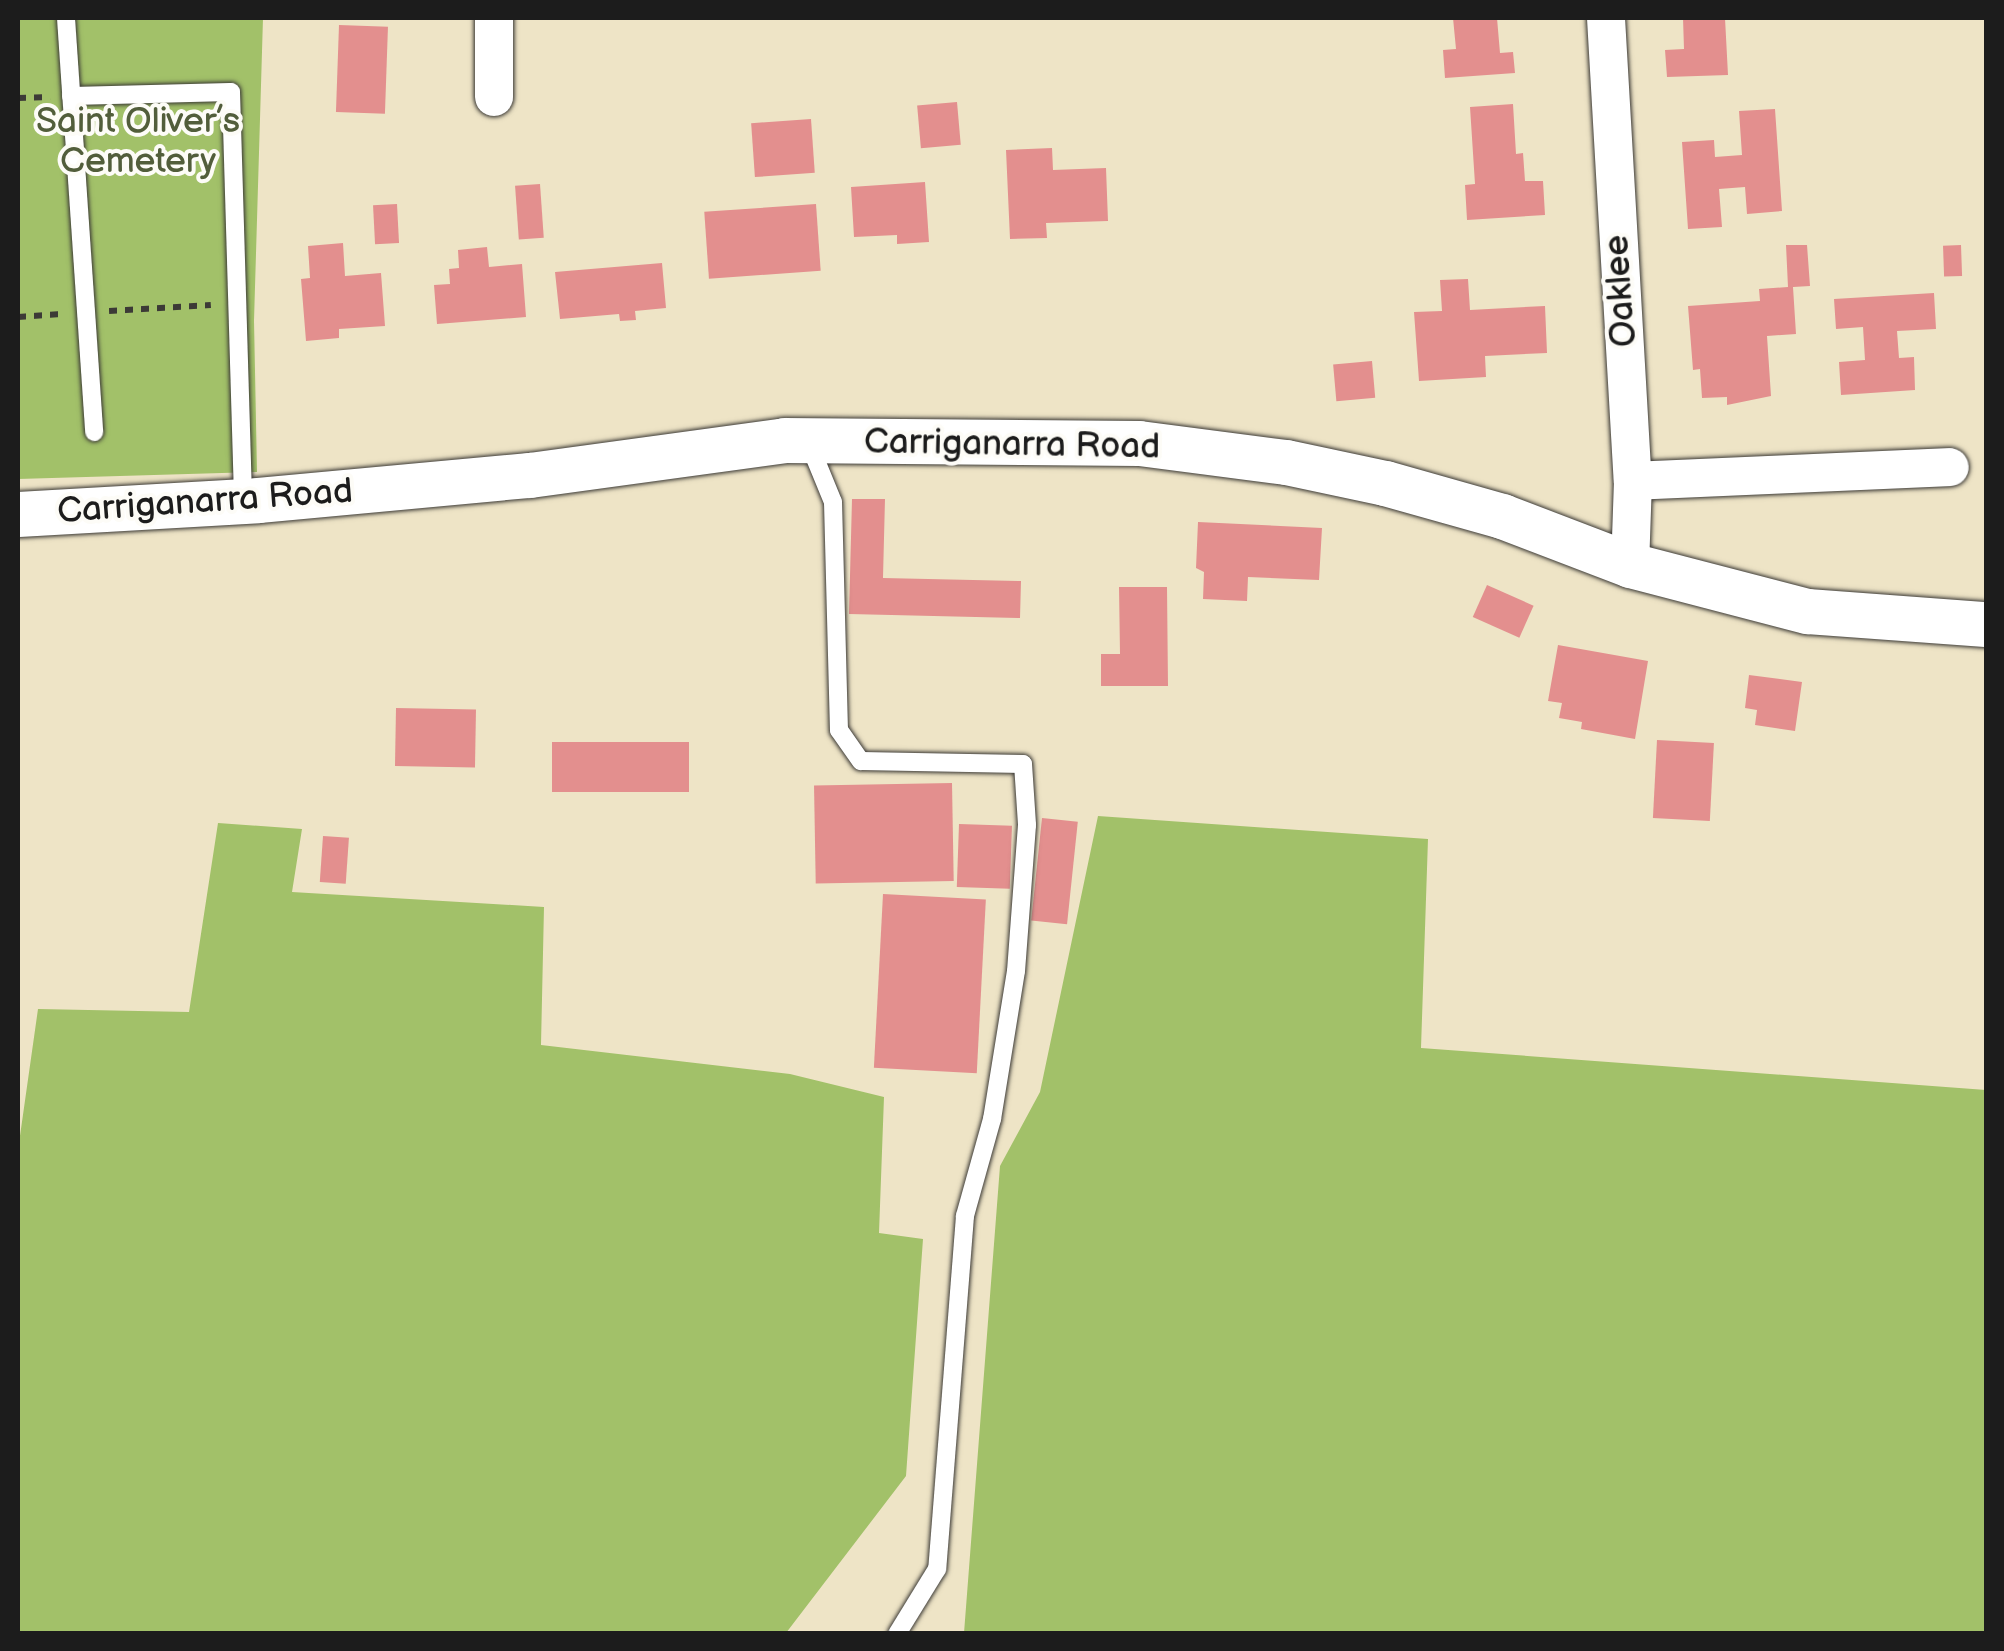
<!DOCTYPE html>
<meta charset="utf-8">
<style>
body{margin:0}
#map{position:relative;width:2004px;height:1651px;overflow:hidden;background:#eee4c6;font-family:"Balsamiq Sans",sans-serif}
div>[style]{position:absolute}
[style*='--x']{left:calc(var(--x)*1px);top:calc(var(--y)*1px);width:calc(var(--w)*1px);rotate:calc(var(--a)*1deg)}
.green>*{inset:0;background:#a2c169}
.building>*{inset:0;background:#e38f8e;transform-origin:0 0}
.path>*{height:6px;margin-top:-3px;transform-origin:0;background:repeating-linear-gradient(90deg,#3c3a36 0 8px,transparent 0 16px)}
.roads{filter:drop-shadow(0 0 2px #3c3a36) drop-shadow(0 0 2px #3c3a36)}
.service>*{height:18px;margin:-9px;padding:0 9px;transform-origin:9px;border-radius:9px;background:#fff}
.minor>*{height:38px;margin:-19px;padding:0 19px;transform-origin:19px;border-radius:19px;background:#fff}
.tertiary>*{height:45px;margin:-22.5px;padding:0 22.5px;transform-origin:22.5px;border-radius:22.5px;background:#fff}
span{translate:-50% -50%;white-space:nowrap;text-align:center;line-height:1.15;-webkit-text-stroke:8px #fdfcf7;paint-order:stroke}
.park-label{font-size:35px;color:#525e3b}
.street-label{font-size:35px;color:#1c1c1c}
.frame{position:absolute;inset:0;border:20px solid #1c1c1c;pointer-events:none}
</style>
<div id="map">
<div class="green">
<div style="clip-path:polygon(18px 18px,263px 18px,254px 321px,257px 472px,18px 479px)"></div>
<div style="clip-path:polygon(1098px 816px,1428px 839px,1421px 1048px,1986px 1090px,1986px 1633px,964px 1633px,1000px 1166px,1040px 1092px)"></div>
<div style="clip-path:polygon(218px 823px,302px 829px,292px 892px,544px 907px,541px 1045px,790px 1074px,884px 1097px,879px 1233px,923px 1239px,906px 1476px,786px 1633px,18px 1633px,18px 1150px,38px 1009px,189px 1012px)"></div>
</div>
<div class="building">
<div style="clip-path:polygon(1453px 18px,1497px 18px,1500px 53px,1513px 52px,1515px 73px,1445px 78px,1443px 50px,1456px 49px)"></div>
<div style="clip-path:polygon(1683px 18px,1725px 18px,1728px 75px,1667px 77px,1665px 50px,1684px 49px)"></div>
<div style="left:339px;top:25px;width:49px;height:87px;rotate:2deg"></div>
<div style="left:957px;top:102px;width:43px;height:40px;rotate:85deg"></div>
<div style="clip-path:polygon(1513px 104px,1516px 154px,1523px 153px,1525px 181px,1543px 181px,1545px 215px,1467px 220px,1465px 185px,1475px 184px,1470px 107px)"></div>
<div style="clip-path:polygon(1775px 109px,1782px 211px,1747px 214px,1745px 187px,1719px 189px,1722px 227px,1688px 229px,1682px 142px,1714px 140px,1715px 157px,1742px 155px,1739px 111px)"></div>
<div style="left:811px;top:119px;width:54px;height:60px;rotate:86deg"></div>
<div style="clip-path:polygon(1052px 148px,1053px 170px,1106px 168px,1108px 221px,1046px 223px,1047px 238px,1010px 239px,1006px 150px)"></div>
<div style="clip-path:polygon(925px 182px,929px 242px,897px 244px,897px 235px,854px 237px,851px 187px)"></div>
<div style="left:540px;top:184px;width:54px;height:25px;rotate:86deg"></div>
<div style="left:397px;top:204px;width:39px;height:24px;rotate:87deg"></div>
<div style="left:816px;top:204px;width:67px;height:112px;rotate:86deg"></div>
<div style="clip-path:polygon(343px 243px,345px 276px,381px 273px,385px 326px,339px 329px,339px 338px,306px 341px,301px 279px,310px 278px,308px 246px)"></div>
<div style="clip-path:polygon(1786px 245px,1807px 245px,1810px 286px,1793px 287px,1796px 334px,1767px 336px,1771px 396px,1727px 405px,1727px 397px,1702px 398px,1700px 369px,1693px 370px,1688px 306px,1760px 301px,1759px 289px,1788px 287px)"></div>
<div style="left:1961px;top:245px;width:31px;height:18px;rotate:88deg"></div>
<div style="clip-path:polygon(487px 247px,489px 267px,522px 264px,526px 317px,437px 324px,434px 285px,450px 284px,449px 269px,459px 268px,458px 250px)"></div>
<div style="clip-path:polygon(662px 263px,666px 308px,635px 311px,636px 320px,620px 321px,619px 314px,560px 319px,555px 272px)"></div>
<div style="clip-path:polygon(1468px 279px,1470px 310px,1545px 306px,1547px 353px,1485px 356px,1486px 377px,1419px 381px,1414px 312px,1442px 311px,1440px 280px)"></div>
<div style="clip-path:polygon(1934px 293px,1936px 329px,1897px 331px,1899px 358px,1914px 357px,1915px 390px,1841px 395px,1839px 362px,1865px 360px,1863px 327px,1836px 329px,1834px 299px)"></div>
<div style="left:1372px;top:361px;width:37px;height:39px;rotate:85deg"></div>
<div style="clip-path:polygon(852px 499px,885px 499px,883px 578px,1021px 581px,1020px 618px,849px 614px)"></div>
<div style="clip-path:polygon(1198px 522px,1322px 528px,1319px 580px,1248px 577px,1247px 601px,1203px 599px,1204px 572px,1196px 568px)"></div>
<div style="left:1487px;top:585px;width:51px;height:35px;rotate:24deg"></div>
<div style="clip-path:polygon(1119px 587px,1167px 587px,1168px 686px,1101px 686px,1101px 654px,1120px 654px)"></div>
<div style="clip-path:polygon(1558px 645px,1648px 661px,1635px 739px,1581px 729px,1582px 722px,1559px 718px,1562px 703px,1548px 701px)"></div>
<div style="clip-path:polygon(1749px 675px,1802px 682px,1795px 731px,1755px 725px,1757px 710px,1745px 708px)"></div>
<div style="left:396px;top:708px;width:80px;height:58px;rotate:1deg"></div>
<div style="left:1657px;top:740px;width:57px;height:78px;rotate:3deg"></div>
<div style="left:689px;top:742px;width:50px;height:137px;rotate:90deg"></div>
<div style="left:952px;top:783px;width:98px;height:138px;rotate:89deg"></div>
<div style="left:1042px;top:818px;width:36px;height:103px;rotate:6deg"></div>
<div style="left:959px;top:824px;width:53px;height:63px;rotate:2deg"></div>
<div style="left:323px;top:836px;width:26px;height:46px;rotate:4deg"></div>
<div style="left:883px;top:894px;width:103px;height:174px;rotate:3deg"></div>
</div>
<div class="path">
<div style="--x:18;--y:98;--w:32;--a:-2"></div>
<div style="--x:109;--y:311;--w:102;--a:-3.4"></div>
<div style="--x:18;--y:317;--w:43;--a:-4"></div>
</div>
<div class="roads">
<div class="service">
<div style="--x:66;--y:18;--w:415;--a:86.1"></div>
<div style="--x:71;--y:96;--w:160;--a:-1.4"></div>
<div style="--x:231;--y:92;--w:408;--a:88.3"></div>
<div style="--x:808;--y:441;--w:66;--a:67.7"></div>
<div style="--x:833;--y:502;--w:228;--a:88.5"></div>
<div style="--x:839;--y:730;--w:38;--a:55"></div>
<div style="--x:861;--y:761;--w:162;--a:1.1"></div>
<div style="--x:1023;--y:764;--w:61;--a:86.2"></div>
<div style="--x:1027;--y:825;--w:146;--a:94.3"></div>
<div style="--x:1016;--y:971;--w:150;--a:99.2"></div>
<div style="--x:992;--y:1119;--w:101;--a:105.6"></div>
<div style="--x:965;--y:1216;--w:354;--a:94.5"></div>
<div style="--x:937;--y:1569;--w:76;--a:121.6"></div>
</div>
<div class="minor">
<div style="--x:494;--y:18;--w:79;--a:90"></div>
<div style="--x:1606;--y:18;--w:464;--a:86.7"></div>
<div style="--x:1633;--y:481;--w:84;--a:92"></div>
<div style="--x:1633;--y:481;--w:317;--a:-2.5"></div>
</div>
<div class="tertiary">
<div style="--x:18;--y:514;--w:240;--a:-3.3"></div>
<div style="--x:258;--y:500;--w:273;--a:-5.3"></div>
<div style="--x:530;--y:475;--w:256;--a:-7.8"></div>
<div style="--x:784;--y:440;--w:355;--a:0.5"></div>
<div style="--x:1139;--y:443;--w:148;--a:7.4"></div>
<div style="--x:1286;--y:462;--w:101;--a:12"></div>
<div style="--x:1385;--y:483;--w:122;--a:15.8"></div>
<div style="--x:1502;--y:516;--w:137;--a:20.9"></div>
<div style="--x:1630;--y:565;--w:183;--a:14.6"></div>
<div style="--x:1807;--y:611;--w:179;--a:4.2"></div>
</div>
</div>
<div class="park-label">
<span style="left:138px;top:142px">Saint Oliver’s<br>Cemetery</span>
</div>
<div class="street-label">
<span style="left:1621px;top:291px;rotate:-94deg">Oaklee</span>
<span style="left:1012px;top:445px;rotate:1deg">Carriganarra Road</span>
<span style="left:205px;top:502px;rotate:-4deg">Carriganarra Road</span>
</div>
<div class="frame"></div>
</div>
